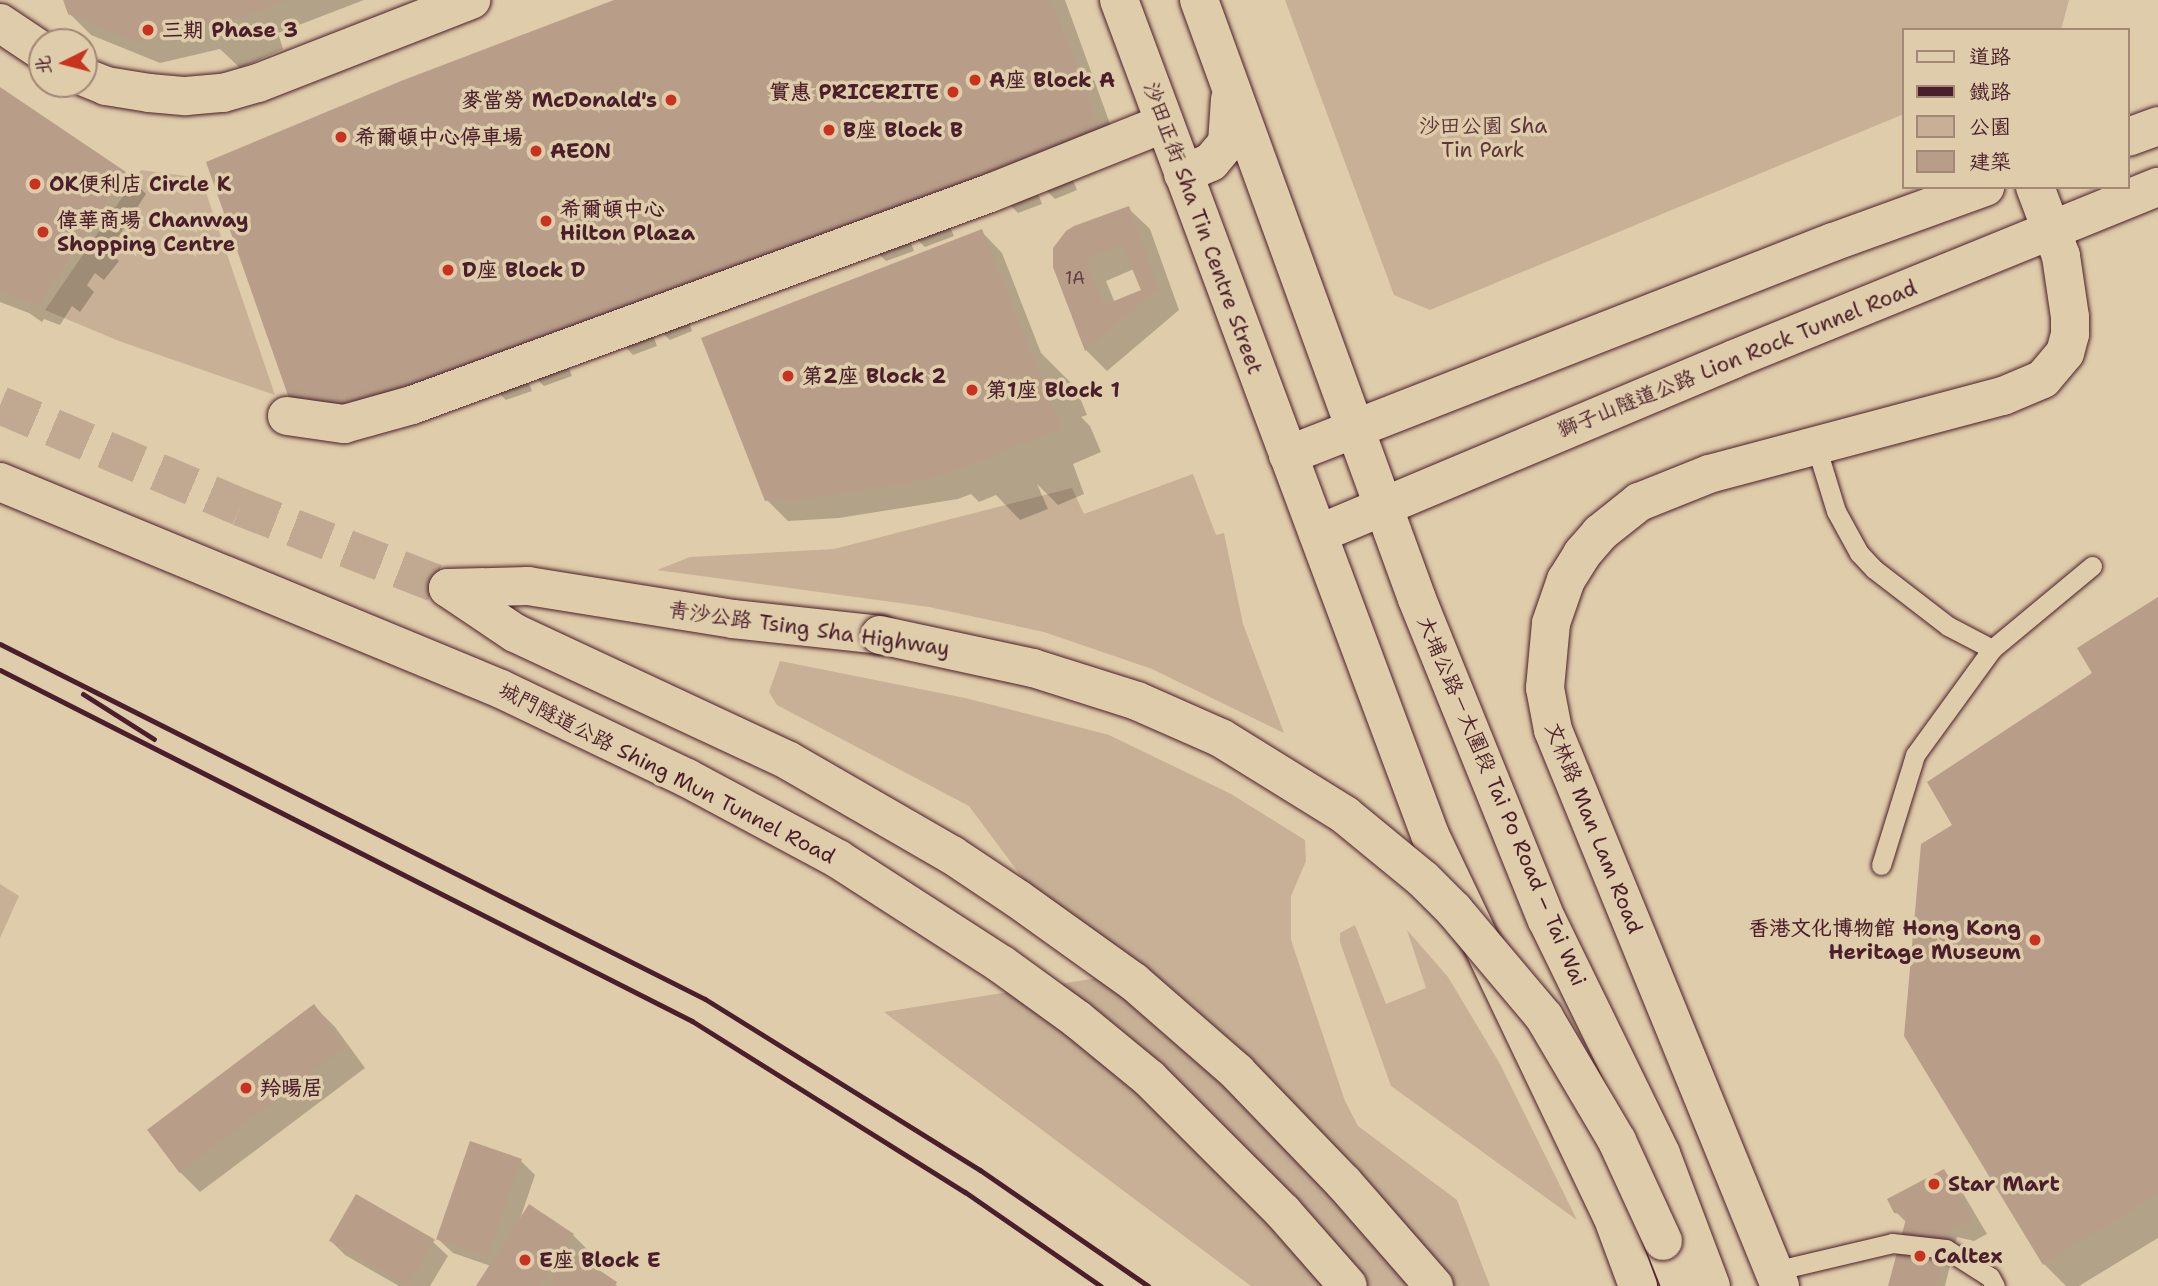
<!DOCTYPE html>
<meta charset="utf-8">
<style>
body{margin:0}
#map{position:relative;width:2158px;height:1286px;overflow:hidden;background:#dfccaa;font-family:"Shantell Sans","LXGW WenKai TC",sans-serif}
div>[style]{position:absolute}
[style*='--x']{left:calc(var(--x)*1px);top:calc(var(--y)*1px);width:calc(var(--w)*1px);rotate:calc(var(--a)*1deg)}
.green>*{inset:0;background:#c7b095}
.shadow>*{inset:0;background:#0003}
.building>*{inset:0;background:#b89e89;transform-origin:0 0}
.highway-tunnel>*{height:38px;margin-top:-19px;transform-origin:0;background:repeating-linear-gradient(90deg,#c1a991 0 38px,transparent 0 57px)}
.roads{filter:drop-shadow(0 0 2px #4a1f2b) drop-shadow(0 0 2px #4a1f2b)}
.lane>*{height:19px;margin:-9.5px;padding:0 9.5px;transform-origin:9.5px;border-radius:9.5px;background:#dfccaa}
.street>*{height:38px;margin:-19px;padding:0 19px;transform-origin:19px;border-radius:19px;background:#dfccaa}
.secondary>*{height:38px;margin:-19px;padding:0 19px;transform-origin:19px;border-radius:19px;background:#dfccaa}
.highway>*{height:38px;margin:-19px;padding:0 19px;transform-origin:19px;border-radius:19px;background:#dfccaa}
.rail>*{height:5px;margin:-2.5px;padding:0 2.5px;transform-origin:2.5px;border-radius:2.5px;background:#4a1f2b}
.bridges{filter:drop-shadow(0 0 2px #4a1f2b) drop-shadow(0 0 2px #4a1f2b)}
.highway-bridge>*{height:38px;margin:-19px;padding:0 19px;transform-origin:19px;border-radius:19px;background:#dfccaa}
.dots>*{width:19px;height:19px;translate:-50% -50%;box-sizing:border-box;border:4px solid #dfccaa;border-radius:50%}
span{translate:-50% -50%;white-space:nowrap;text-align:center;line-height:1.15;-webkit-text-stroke:7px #dfccaa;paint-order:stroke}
.number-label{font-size:18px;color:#663f42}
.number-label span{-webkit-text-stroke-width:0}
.poi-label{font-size:21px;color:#4a1f2b;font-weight:700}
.left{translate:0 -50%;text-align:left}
.right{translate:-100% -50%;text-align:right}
.park-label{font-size:21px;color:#5d353b}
.street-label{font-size:21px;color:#4a1f2b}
.legend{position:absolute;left:1902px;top:28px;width:228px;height:161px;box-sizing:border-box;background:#dfccaa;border:2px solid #a38777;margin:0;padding:9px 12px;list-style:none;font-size:21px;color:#4a1f2b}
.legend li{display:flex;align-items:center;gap:14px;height:35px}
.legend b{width:35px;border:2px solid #a38777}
.north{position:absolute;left:28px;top:28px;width:70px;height:70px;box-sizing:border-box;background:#dfccaa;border:2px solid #a38777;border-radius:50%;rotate:264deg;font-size:19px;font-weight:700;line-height:28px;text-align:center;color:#4a1f2b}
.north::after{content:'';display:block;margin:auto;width:24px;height:32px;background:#c8321e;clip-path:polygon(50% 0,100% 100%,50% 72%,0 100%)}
</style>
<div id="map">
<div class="green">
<div style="clip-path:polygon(1285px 0,2069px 0,2061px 30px,1904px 30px,1904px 114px,1430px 310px,1394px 295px)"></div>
<div style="clip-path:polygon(141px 170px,201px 178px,275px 395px,119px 341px,45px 310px)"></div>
<div style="clip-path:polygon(1193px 474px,1216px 535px,1224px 533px,1243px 624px,1284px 733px,1152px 669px,1044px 632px,929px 607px,657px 570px,690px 557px,834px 549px,1072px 488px,1084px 514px)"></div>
<div style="clip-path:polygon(780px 661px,965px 698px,1109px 735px,1231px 794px,1305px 840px,1306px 861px,1291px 896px,1291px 940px,1345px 1101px,1358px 1126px,1457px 1200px,1490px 1286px,1251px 1286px,884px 1012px,1097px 978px,969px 806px,777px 705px,769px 692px)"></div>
<div style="clip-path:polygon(0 884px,19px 896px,0 938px)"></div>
<div style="clip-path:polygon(1355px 925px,1386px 1004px,1426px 988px,1407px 930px,1448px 977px,1500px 1064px,1577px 1220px,1391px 1086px,1340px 942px,1340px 933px)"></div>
</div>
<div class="shadow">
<div style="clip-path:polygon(64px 0,364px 0,278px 33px,283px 49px,240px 68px,220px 49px,160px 63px,91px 35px,69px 13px)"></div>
<div style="clip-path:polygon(619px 0,1065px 0,1121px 154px,1070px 173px,1077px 190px,1055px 199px,1040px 184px,1035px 185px,1042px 204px,1018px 213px,1002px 197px,946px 218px,954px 236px,925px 247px,905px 228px,914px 251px,886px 261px,870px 245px,685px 312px,692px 331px,670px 340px,653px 324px,649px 325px,657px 346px,633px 355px,616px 337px,564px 356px,572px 376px,544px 386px,522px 365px,532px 391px,506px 400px,489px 384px,345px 436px)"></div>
<div style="clip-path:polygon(0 89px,125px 173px,146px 194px,109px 251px,119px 261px,104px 280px,95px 273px,87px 285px,94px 292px,80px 312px,72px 306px,60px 325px,44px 319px,42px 322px,29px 313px,0 302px)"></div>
<div style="clip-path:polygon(evenodd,1128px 208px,1150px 229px,1179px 310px,1107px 371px,1086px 350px,1055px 267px,1128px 208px,1134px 269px,1143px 291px,1115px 303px,1106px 281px,1134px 269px)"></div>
<div style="clip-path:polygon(981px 231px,1002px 253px,1041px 353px,1076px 388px,1087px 415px,1081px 417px,1090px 426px,1101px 452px,1073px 464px,1084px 494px,1058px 505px,1037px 484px,1048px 509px,1020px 520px,996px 495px,979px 502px,971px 494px,958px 499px,839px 518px,788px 521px,767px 500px)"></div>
<div style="clip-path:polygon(2158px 599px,2158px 1238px,2079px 1286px,2066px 1286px,2044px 1264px,1954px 826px)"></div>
<div style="clip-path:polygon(314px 1006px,335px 1027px,365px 1068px,200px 1192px,179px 1171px)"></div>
<div style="clip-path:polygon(521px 1161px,535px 1175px,520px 1219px,573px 1235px,587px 1249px,580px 1260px,618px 1286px,478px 1286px,491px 1266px,453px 1253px,438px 1239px)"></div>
<div style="clip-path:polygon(1943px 1171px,1958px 1185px,1987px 1234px,1974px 1241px,1957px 1237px,1945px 1286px,1889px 1286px,1907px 1223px,1895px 1211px)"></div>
<div style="clip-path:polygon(331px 1241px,433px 1242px,448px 1256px,430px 1286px,399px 1286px,345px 1255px)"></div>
</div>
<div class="building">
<div style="clip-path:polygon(63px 0,288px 0,288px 1px,241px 18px,137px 43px,68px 14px)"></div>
<div style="clip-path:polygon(614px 0,1052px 0,1101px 133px,323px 416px,291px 404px,206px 162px,401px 81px)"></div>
<div style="clip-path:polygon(0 87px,126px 172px,39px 305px,0 291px)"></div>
<div style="clip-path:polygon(evenodd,1129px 206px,1159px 288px,1085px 351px,1053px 267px,1053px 248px,1066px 231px,1074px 226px,1129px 206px,1122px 245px,1141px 290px,1104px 305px,1086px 260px,1122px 245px)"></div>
<div style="clip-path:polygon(982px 229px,1062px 429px,936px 478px,817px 498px,765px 501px,701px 338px)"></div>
<div style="clip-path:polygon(2158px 597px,2158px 1194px,2043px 1265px,1904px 1036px,1921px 844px,1952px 825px,1927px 782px,2092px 673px,2077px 648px)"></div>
<div style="left:314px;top:1004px;width:54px;height:209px;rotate:53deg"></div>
<div style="left:470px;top:1141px;width:55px;height:104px;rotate:19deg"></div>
<div style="clip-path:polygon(1944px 1169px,1974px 1219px,1959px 1228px,1952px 1226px,1937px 1286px,1888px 1286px,1907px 1215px,1894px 1213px,1887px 1199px)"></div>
<div style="left:356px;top:1194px;width:91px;height:54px;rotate:30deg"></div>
<div style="clip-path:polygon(529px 1204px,574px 1234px,540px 1286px,476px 1286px)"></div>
<div style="clip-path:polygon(572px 1252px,617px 1282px,615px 1286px,550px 1286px)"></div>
</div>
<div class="highway-tunnel">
<div style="--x:0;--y:405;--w:261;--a:23"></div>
<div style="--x:240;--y:507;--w:223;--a:21.3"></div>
</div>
<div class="roads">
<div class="lane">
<div style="--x:1816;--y:446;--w:68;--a:72.9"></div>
<div style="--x:1836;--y:511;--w:48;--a:61.3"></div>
<div style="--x:1859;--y:553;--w:22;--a:47"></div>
<div style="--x:1874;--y:569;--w:93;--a:37.6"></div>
<div style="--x:1948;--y:626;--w:50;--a:27.6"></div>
<div style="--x:1992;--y:649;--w:130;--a:-39.7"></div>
<div style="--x:1881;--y:865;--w:115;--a:-72.8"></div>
<div style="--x:1915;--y:755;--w:131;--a:-54"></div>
<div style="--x:1774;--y:1271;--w:121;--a:-13.3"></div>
<div style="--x:1892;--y:1243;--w:54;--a:6.3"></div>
<div style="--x:1946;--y:1249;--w:52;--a:32.5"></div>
<div style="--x:1990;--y:1277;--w:10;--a:61"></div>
</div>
<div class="street">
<div style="--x:287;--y:416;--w:58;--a:8"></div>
<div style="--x:344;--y:424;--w:71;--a:-15.6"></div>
<div style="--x:412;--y:405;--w:616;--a:-20.14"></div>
<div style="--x:990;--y:193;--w:188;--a:-21.8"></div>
<div style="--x:1780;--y:1286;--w:601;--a:-112.21"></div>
<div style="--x:1553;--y:730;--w:43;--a:-100.8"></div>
<div style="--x:1545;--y:688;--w:65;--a:-84.7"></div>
<div style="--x:1551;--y:623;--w:46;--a:-70.8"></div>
<div style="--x:1566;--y:580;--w:31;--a:-58"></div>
<div style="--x:1582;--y:554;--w:28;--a:-49"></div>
<div style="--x:1600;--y:533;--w:50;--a:-38.5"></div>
<div style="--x:1639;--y:502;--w:75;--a:-21.8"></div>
<div style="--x:1709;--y:474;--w:304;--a:-14.9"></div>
<div style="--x:2003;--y:396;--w:43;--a:-23"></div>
<div style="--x:2043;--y:379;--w:34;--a:-50"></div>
<div style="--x:2065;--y:353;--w:20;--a:-75"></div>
<div style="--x:2070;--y:334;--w:17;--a:-90"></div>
<div style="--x:2070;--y:317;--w:62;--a:-98.4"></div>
<div style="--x:2061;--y:256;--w:74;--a:-110.6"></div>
</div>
<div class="secondary">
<div style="--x:1119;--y:0;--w:891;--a:69.57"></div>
<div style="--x:1430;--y:835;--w:422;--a:64.5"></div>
<div style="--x:1612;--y:1216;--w:75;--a:69.6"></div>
<div style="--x:1199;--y:0;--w:637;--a:70"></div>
<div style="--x:1417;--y:599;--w:346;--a:68"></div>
<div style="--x:1547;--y:920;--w:260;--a:64"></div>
<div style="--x:1661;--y:1154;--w:141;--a:69.3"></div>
<div style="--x:0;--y:23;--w:50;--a:33.7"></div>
<div style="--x:84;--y:77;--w:24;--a:22"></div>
<div style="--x:106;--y:86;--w:44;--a:9.2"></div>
<div style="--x:149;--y:93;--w:37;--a:5"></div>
<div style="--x:186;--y:96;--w:37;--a:-5"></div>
<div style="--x:223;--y:93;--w:36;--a:-16"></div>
<div style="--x:258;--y:83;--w:229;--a:-21.3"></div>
<div style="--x:2128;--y:137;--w:32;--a:-20"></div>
<div style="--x:1183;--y:174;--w:30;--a:-23"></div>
<div style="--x:1211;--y:162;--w:25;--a:-50"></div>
<div style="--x:1227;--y:143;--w:44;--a:-86.1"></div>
<div style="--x:1288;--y:455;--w:585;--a:-21.35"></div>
<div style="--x:1833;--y:242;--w:162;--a:-19.9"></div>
<div style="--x:1318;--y:534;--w:451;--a:-22.8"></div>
<div style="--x:1734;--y:359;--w:458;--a:-22.1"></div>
</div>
<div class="highway">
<div style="--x:0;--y:482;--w:542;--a:22.45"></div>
<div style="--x:501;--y:689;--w:206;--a:25.6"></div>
<div style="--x:687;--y:778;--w:171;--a:28.2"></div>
<div style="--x:838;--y:859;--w:194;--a:32.8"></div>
<div style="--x:1001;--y:964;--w:94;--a:35.9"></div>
<div style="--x:1077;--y:1019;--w:94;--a:39.4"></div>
<div style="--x:1150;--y:1079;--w:188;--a:45"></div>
<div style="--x:1283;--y:1212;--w:98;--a:48.7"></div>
<div style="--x:448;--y:588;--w:81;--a:33.9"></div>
<div style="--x:515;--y:633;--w:302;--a:25"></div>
<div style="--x:789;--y:761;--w:188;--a:30"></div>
<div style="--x:952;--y:855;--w:79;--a:33.7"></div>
<div style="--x:1018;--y:899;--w:143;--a:35.6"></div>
<div style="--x:1134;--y:982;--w:137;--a:41.1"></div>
<div style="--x:1237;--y:1072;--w:154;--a:46.1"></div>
<div style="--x:1344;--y:1183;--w:137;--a:48.9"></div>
<div style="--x:448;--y:588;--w:80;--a:-1.4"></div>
<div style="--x:528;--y:586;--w:208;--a:9.1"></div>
<div style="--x:733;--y:619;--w:148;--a:6.2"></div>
<div style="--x:1663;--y:1241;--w:48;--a:68.2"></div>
</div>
</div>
<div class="rail">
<div style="--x:0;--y:644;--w:789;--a:26.73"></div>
<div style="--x:705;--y:999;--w:324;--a:31.9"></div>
<div style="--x:980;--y:1170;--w:204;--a:34.6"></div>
<div style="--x:0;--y:670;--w:776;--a:26.9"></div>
<div style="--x:692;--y:1021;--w:322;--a:32.1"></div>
<div style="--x:965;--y:1192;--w:165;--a:34.7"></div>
<div style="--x:83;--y:694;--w:84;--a:32.4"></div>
</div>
<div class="bridges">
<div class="highway-bridge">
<div style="--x:880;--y:635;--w:157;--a:12.2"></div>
<div style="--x:1033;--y:668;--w:109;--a:17.6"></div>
<div style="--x:1137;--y:701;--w:92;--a:23.8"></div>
<div style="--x:1221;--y:738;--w:146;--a:31.8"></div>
<div style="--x:1345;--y:815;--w:101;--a:39.4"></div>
<div style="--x:1423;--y:879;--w:44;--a:45"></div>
<div style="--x:1454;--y:910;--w:140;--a:49.9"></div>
<div style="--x:1544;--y:1017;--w:144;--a:59.5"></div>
<div style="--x:1617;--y:1141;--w:110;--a:65.3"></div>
</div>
</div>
<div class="dots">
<div style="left:148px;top:30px;background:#c8321e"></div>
<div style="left:975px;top:80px;background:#c8321e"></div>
<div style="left:953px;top:92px;background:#c8321e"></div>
<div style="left:671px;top:100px;background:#c8321e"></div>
<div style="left:829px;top:130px;background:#c8321e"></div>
<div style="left:341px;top:137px;background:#c8321e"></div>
<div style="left:536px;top:151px;background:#c8321e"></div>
<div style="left:35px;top:184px;background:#c8321e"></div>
<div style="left:546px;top:221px;background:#c8321e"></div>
<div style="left:43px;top:232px;background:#c8321e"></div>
<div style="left:448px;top:270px;background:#c8321e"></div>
<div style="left:788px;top:376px;background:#c8321e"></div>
<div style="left:972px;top:390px;background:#c8321e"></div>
<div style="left:2035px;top:940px;background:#c8321e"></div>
<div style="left:246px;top:1088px;background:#c8321e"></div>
<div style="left:1934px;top:1184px;background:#c8321e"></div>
<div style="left:1920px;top:1256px;background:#c8321e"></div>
<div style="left:525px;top:1260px;background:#c8321e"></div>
</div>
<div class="number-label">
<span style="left:1075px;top:278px">1A</span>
</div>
<div class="poi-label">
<span class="left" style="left:162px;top:30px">三期 Phase 3</span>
<span class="left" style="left:989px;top:80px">A座 Block A</span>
<span class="right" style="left:939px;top:92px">實惠 PRICERITE</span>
<span class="right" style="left:657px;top:100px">麥當勞 McDonald's</span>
<span class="left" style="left:843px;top:130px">B座 Block B</span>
<span class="left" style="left:355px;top:137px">希爾頓中心停車場</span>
<span class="left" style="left:550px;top:151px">AEON</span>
<span class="left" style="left:49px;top:184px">OK便利店 Circle K</span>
<span class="left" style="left:560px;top:221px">希爾頓中心<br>Hilton Plaza</span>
<span class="left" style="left:57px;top:232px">偉華商場 Chanway<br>Shopping Centre</span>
<span class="left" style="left:462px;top:270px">D座 Block D</span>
<span class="left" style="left:802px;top:376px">第2座 Block 2</span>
<span class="left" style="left:986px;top:390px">第1座 Block 1</span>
<span class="right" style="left:2021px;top:940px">香港文化博物館 Hong Kong<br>Heritage Museum</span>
<span class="left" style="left:260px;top:1088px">羚暘居</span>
<span class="left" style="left:1948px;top:1184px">Star Mart</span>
<span class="left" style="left:1934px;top:1256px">Caltex</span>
<span class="left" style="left:539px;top:1260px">E座 Block E</span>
</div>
<div class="park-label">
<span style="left:1483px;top:138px">沙田公園 Sha<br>Tin Park</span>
</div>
<div class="street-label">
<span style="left:1203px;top:228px;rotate:70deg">沙田正街 Sha Tin Centre Street</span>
<span style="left:1737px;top:359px;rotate:-22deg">獅子山隧道公路 Lion Rock Tunnel Road</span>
<span style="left:809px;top:629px;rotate:8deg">青沙公路 Tsing Sha Highway</span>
<span style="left:667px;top:773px;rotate:27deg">城門隧道公路 Shing Mun Tunnel Road</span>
<span style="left:1502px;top:801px;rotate:67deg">大埔公路－大圍段 Tai Po Road – Tai Wai</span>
<span style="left:1594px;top:828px;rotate:68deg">文林路 Man Lam Road</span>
</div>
<ul class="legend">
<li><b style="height:9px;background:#dfccaa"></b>道路</li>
<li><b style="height:9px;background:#4a1f2b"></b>鐵路</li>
<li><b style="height:19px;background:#c7b095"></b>公園</li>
<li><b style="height:19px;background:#b89e89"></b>建築</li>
</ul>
<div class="north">北</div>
</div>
